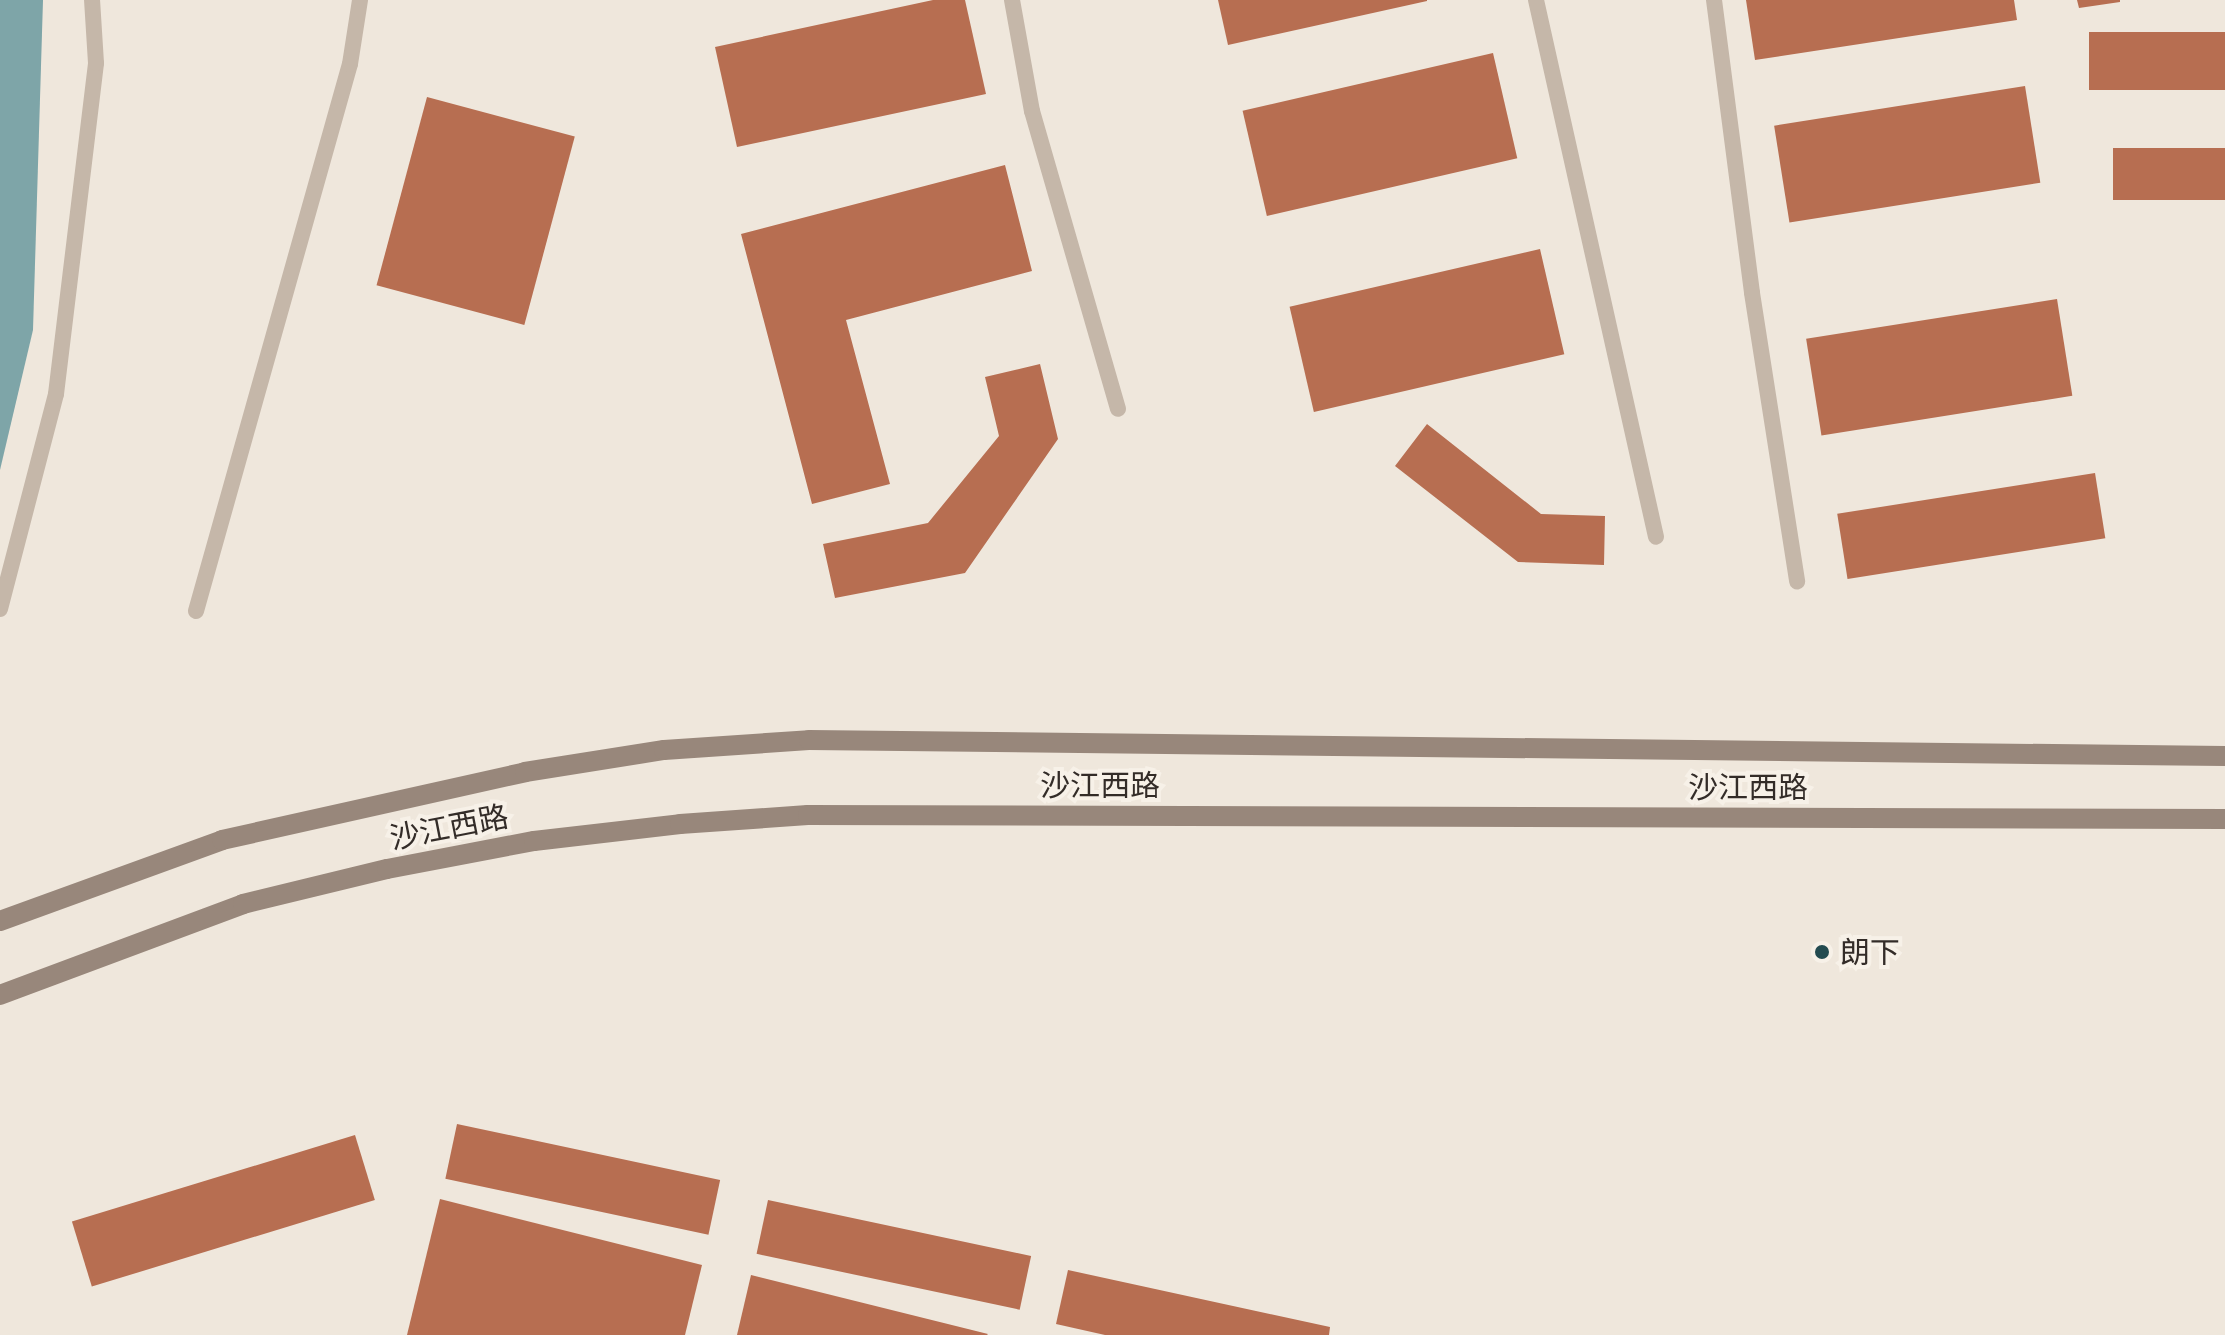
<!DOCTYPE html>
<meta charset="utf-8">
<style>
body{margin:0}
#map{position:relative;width:2225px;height:1335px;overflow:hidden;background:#efe7dc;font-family:Mulish,"Noto Sans SC",sans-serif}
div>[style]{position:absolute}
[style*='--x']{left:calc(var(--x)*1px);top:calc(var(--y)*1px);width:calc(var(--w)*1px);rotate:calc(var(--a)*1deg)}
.water>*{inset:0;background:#7ea5a8}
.building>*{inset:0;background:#b76e51;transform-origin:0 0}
.lane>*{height:16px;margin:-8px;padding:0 8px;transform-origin:8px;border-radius:8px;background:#c5b7a9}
.secondary>*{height:20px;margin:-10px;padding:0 10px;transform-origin:10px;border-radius:10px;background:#98877b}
.dots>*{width:22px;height:22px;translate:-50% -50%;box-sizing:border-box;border:4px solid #f7f1e8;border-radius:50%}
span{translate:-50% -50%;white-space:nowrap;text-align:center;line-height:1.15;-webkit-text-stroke:8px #f7f1e8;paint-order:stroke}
.street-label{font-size:30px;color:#332c28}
.poi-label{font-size:30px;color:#332c28}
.left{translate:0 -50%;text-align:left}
</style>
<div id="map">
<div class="water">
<div style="clip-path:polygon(0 0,43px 0,33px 330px,0 470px)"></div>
</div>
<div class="building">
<div style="clip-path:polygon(933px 0,965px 0,986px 94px,737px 147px,715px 47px)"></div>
<div style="clip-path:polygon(1218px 0,1427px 0,1427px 1px,1228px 45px)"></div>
<div style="clip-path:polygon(1746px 0,2014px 0,2017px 20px,1755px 60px)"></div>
<div style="clip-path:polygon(2077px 0,2120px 0,2120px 2px,2079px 8px)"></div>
<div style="left:2225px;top:32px;width:58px;height:136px;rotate:90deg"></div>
<div style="left:1493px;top:53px;width:108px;height:257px;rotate:77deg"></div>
<div style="left:2025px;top:86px;width:98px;height:254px;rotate:81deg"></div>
<div style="left:427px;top:97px;width:153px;height:195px;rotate:15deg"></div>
<div style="left:2225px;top:148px;width:52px;height:112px;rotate:90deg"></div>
<div style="clip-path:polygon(1005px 165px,1032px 271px,846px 320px,890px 484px,812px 504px,741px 234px)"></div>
<div style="left:1540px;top:249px;width:108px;height:257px;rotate:77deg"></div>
<div style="left:2057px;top:299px;width:98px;height:254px;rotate:81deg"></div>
<div style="clip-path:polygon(1040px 364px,1058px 439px,965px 573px,835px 598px,823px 544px,928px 523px,999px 436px,985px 377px)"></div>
<div style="clip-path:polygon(1427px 424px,1541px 514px,1605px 516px,1604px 565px,1518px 562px,1395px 466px)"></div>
<div style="left:2095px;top:473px;width:66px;height:261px;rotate:81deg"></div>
<div style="left:457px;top:1124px;width:269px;height:56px;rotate:12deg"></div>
<div style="left:355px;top:1135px;width:68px;height:296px;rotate:73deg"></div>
<div style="clip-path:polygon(440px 1199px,702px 1265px,685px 1335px,407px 1335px)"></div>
<div style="left:768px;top:1200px;width:269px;height:55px;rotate:12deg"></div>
<div style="clip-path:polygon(1068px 1270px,1330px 1327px,1329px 1335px,1105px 1335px,1056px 1324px)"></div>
<div style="clip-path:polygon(751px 1275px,988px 1334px,987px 1335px,737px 1335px)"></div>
</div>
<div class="lane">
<div style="--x:1012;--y:0;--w:113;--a:79.8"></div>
<div style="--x:1032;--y:111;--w:310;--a:73.9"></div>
<div style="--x:1536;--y:0;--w:550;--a:77.4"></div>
<div style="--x:1714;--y:0;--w:295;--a:82.6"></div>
<div style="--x:1752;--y:293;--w:292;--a:81.1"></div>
<div style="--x:0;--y:609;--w:222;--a:-75.4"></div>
<div style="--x:56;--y:394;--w:333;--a:-83.1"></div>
<div style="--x:96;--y:63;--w:63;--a:-93.6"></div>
<div style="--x:196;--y:611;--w:568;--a:-74.28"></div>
<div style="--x:350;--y:64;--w:65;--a:-81.1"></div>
</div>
<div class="secondary">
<div style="--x:0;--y:921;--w:236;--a:-20"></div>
<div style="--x:222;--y:840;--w:311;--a:-12.6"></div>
<div style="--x:525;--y:772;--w:141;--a:-9"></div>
<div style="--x:664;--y:750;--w:145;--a:-3.9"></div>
<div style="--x:809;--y:740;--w:1416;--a:0.65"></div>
<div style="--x:0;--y:995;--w:259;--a:-20.5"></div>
<div style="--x:243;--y:904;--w:148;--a:-13.7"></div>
<div style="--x:387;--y:869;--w:150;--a:-10.8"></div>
<div style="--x:534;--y:841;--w:147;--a:-6.6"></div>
<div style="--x:680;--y:824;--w:128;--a:-4"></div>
<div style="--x:808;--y:815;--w:1417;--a:0.16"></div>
</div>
<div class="dots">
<div style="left:1822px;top:952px;background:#234b50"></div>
</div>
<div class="street-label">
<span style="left:1100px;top:785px">沙江西路</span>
<span style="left:1748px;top:787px">沙江西路</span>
<span style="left:449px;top:827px;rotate:-11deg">沙江西路</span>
</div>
<div class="poi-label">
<span class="left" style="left:1840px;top:952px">朗下</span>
</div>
</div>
